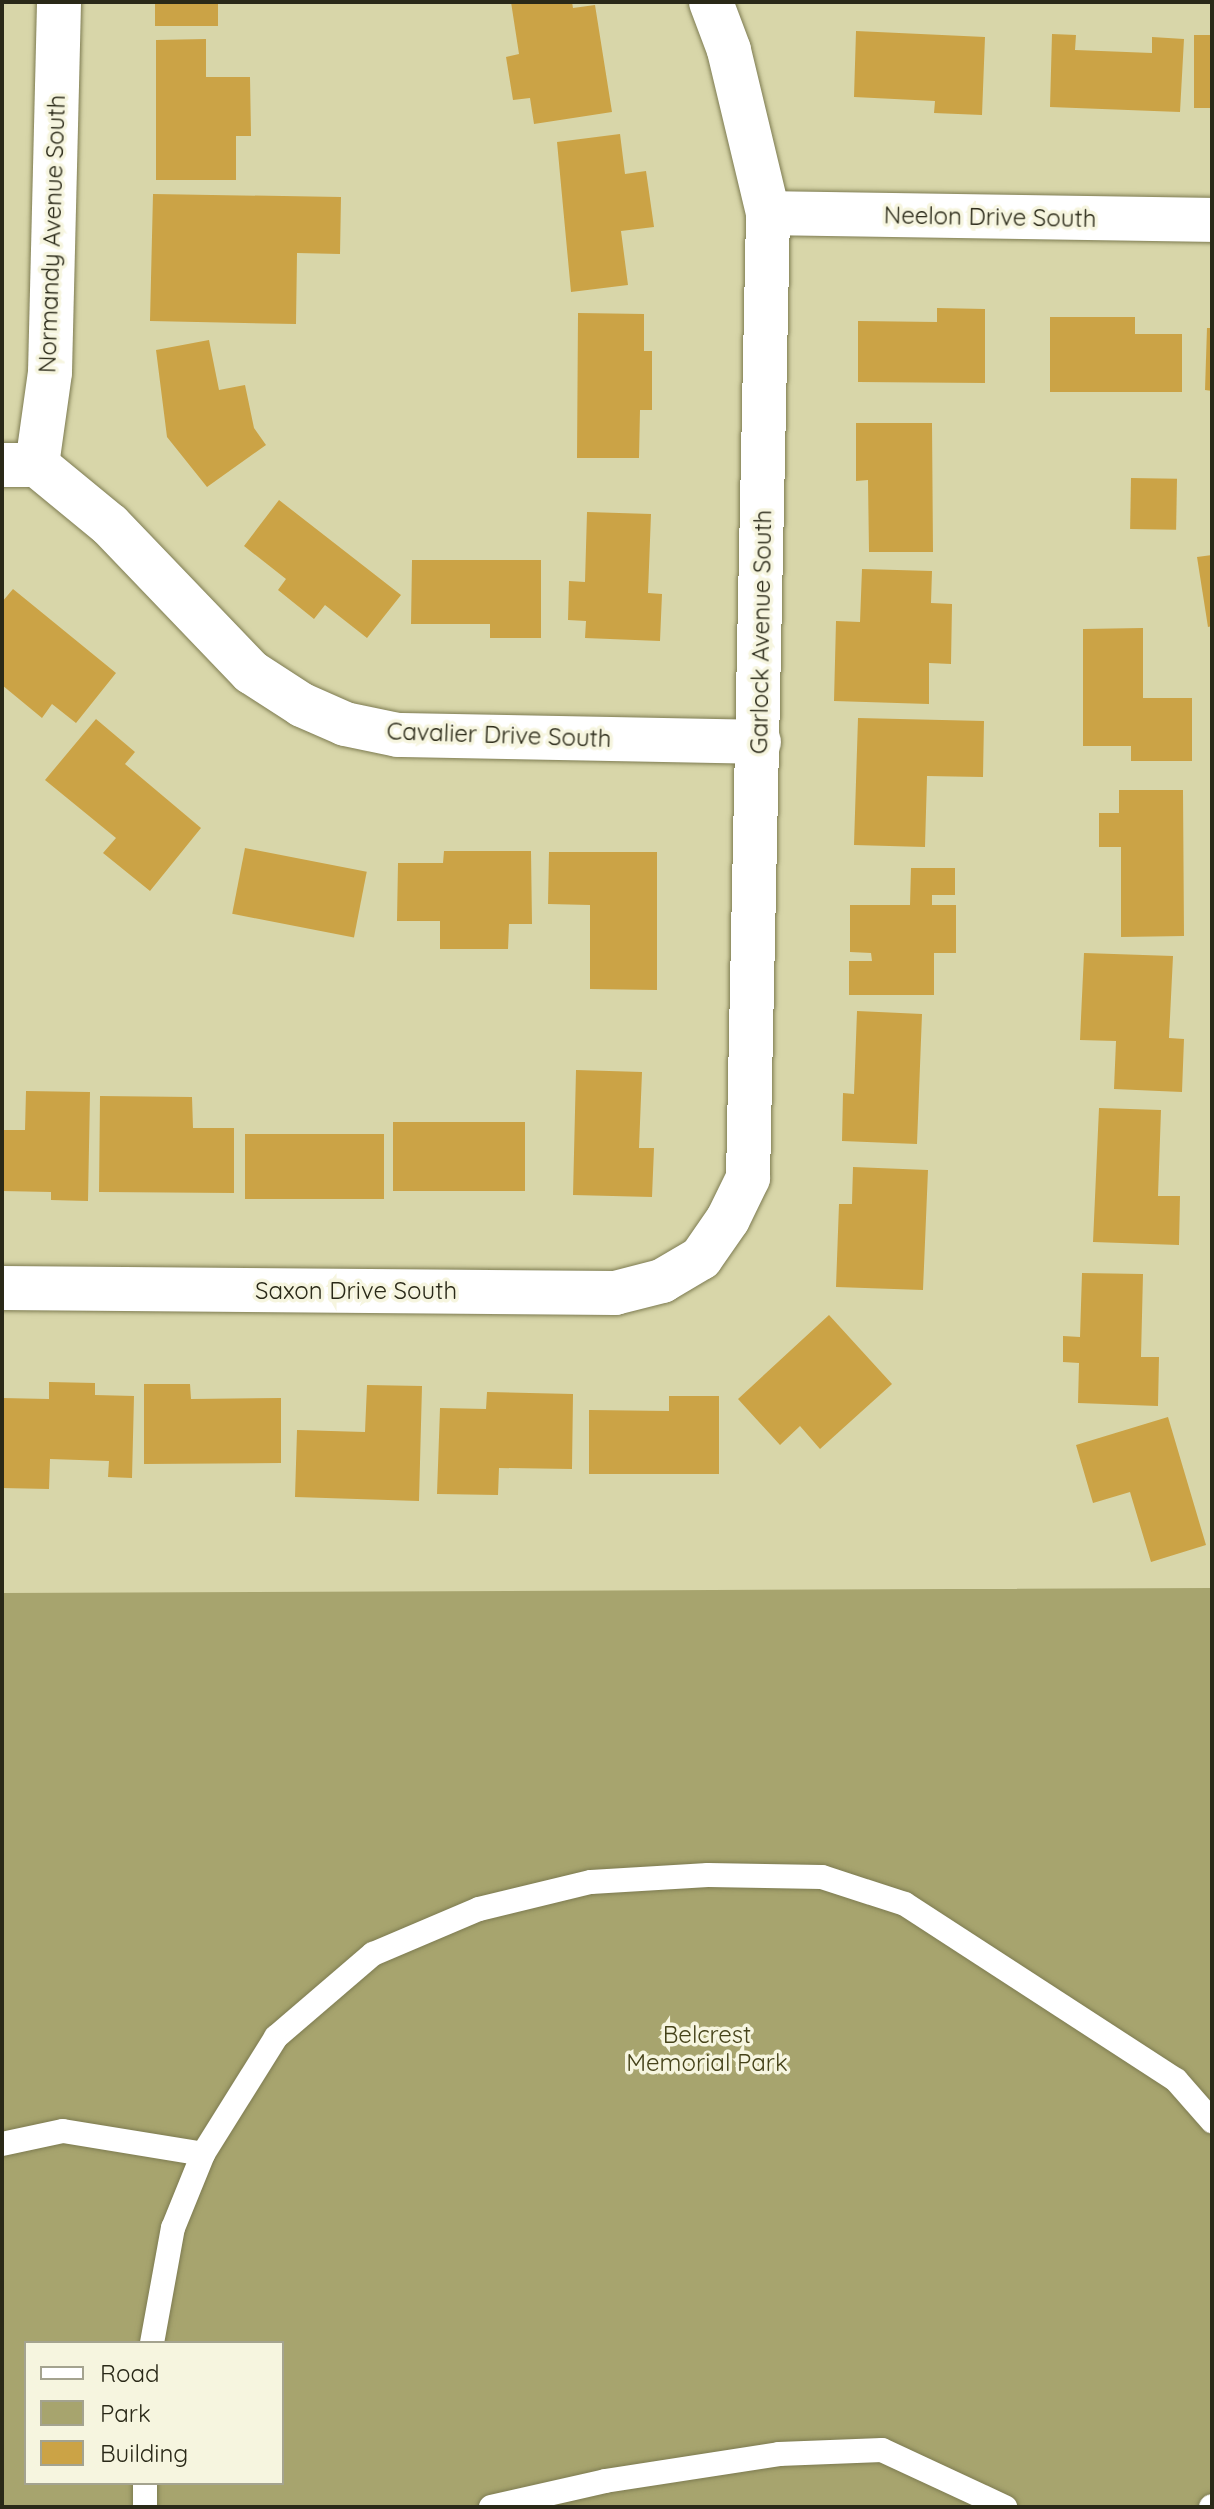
<!DOCTYPE html>
<style>
body{margin:0}
#map{position:relative;width:1214px;height:2509px;overflow:hidden;background:#d8d6a9;font-family:Quicksand,sans-serif}
div>[style]{position:absolute}
[style*='--x']{left:calc(var(--x)*1px);top:calc(var(--y)*1px);width:calc(var(--w)*1px);rotate:calc(var(--a)*1deg)}
.green>*{inset:0;background:#a7a46e}
.building>*{inset:0;background:#cba346;transform-origin:0 0}
.roads{filter:drop-shadow(0 0 2px #7d7b51) drop-shadow(0 0 2px #7d7b51)}
.lane>*{height:24px;margin:-12px;padding:0 12px;transform-origin:12px;border-radius:12px;background:#fff}
.street>*{height:44px;margin:-22px;padding:0 22px;transform-origin:22px;border-radius:22px;background:#fff}
span{translate:-50% -50%;white-space:nowrap;text-align:center;line-height:1.15;-webkit-text-stroke:7px #f6f5df;paint-order:stroke}
.street-label{font-size:24px;color:#2a2918}
.park-label{font-size:24px;color:#454219}
.frame{position:absolute;inset:0;border:4px solid #2a2918;pointer-events:none}
.legend{position:absolute;left:24px;top:2341px;width:260px;height:144px;box-sizing:border-box;background:#f6f5df;border:2px solid #a4a38f;margin:0;padding:10px 14px;list-style:none;font-size:24px;color:#2a2918}
.legend li{display:flex;align-items:center;gap:16px;height:40px}
.legend b{width:40px;border:2px solid #a4a38f}
</style>
<div id="map">
<div class="green">
<div style="clip-path:polygon(evenodd,1212px 1588px,1212px 2507px,2px 2507px,2px 1593px,1212px 1588px,26px 2343px,282px 2343px,282px 2483px,26px 2483px,26px 2343px)"></div>
</div>
<div class="building">
<div style="left:155px;top:2px;width:63px;height:24px"></div>
<div style="clip-path:polygon(511px 2px,572px 2px,573px 8px,595px 5px,612px 112px,534px 124px,530px 98px,513px 100px,506px 57px,519px 54px)"></div>
<div style="clip-path:polygon(856px 31px,985px 37px,982px 115px,934px 113px,935px 101px,854px 97px)"></div>
<div style="clip-path:polygon(1052px 34px,1076px 35px,1075px 50px,1152px 53px,1152px 37px,1184px 39px,1180px 112px,1050px 107px)"></div>
<div style="left:1194px;top:35px;width:18px;height:73px"></div>
<div style="clip-path:polygon(206px 39px,206px 77px,250px 77px,251px 136px,236px 136px,236px 180px,156px 180px,156px 40px)"></div>
<div style="clip-path:polygon(620px 134px,625px 174px,646px 171px,654px 227px,621px 231px,628px 285px,571px 292px,557px 142px)"></div>
<div style="clip-path:polygon(153px 194px,341px 197px,340px 254px,297px 253px,296px 324px,150px 321px)"></div>
<div style="clip-path:polygon(937px 308px,985px 309px,985px 383px,858px 382px,858px 321px,937px 322px)"></div>
<div style="clip-path:polygon(578px 313px,644px 314px,644px 351px,652px 351px,652px 410px,640px 410px,639px 458px,577px 458px)"></div>
<div style="clip-path:polygon(1050px 317px,1135px 317px,1135px 334px,1182px 334px,1182px 392px,1050px 392px)"></div>
<div style="clip-path:polygon(1207px 328px,1212px 328px,1212px 391px,1205px 390px)"></div>
<div style="clip-path:polygon(209px 340px,219px 390px,245px 385px,254px 428px,266px 445px,207px 487px,167px 437px,156px 350px)"></div>
<div style="clip-path:polygon(856px 423px,932px 423px,933px 552px,869px 552px,868px 480px,856px 481px)"></div>
<div style="left:1131px;top:478px;width:46px;height:51px;rotate:1deg"></div>
<div style="clip-path:polygon(279px 500px,401px 595px,367px 638px,325px 605px,314px 619px,278px 590px,286px 579px,244px 546px)"></div>
<div style="clip-path:polygon(587px 512px,651px 514px,648px 593px,662px 594px,660px 641px,585px 638px,586px 621px,568px 620px,569px 581px,585px 582px)"></div>
<div style="clip-path:polygon(1212px 555px,1212px 626px,1208px 627px,1197px 557px)"></div>
<div style="clip-path:polygon(412px 560px,541px 560px,541px 638px,490px 638px,490px 624px,411px 624px)"></div>
<div style="clip-path:polygon(862px 569px,932px 571px,931px 603px,952px 604px,951px 664px,929px 663px,929px 704px,834px 701px,836px 621px,860px 622px)"></div>
<div style="clip-path:polygon(13px 589px,116px 673px,76px 723px,52px 704px,42px 718px,2px 685px,2px 602px)"></div>
<div style="clip-path:polygon(1143px 628px,1143px 698px,1192px 698px,1192px 761px,1131px 761px,1131px 746px,1083px 746px,1083px 629px)"></div>
<div style="clip-path:polygon(858px 718px,984px 721px,983px 777px,927px 776px,925px 847px,854px 845px)"></div>
<div style="clip-path:polygon(96px 719px,135px 752px,125px 764px,201px 828px,150px 891px,103px 853px,116px 838px,45px 780px)"></div>
<div style="clip-path:polygon(1119px 790px,1183px 790px,1184px 936px,1121px 937px,1121px 847px,1099px 847px,1099px 813px,1119px 813px)"></div>
<div style="left:245px;top:848px;width:124px;height:67px;rotate:11deg"></div>
<div style="clip-path:polygon(444px 851px,531px 851px,532px 924px,509px 924px,508px 949px,440px 949px,440px 921px,397px 921px,398px 863px,443px 863px)"></div>
<div style="clip-path:polygon(549px 852px,657px 852px,657px 990px,590px 989px,590px 905px,548px 904px)"></div>
<div style="clip-path:polygon(911px 868px,955px 868px,955px 895px,932px 895px,932px 905px,956px 905px,956px 953px,934px 953px,934px 995px,849px 995px,849px 961px,872px 961px,871px 953px,850px 952px,850px 905px,910px 905px)"></div>
<div style="clip-path:polygon(1084px 953px,1173px 956px,1169px 1038px,1184px 1039px,1182px 1092px,1114px 1089px,1116px 1041px,1080px 1040px)"></div>
<div style="clip-path:polygon(857px 1011px,922px 1014px,917px 1144px,842px 1141px,843px 1093px,854px 1094px)"></div>
<div style="clip-path:polygon(576px 1070px,642px 1072px,639px 1148px,654px 1148px,652px 1197px,573px 1195px)"></div>
<div style="clip-path:polygon(26px 1091px,90px 1092px,88px 1201px,51px 1200px,51px 1192px,2px 1191px,2px 1130px,25px 1130px)"></div>
<div style="clip-path:polygon(100px 1096px,192px 1097px,193px 1128px,234px 1128px,234px 1193px,99px 1192px)"></div>
<div style="clip-path:polygon(1099px 1108px,1161px 1110px,1158px 1196px,1180px 1196px,1179px 1245px,1093px 1242px)"></div>
<div style="left:393px;top:1122px;width:132px;height:69px"></div>
<div style="left:245px;top:1134px;width:139px;height:65px"></div>
<div style="clip-path:polygon(853px 1167px,928px 1170px,923px 1290px,836px 1287px,839px 1204px,852px 1204px)"></div>
<div style="clip-path:polygon(1082px 1273px,1143px 1274px,1141px 1357px,1159px 1357px,1158px 1406px,1078px 1403px,1079px 1363px,1063px 1362px,1063px 1336px,1080px 1337px)"></div>
<div style="clip-path:polygon(829px 1315px,892px 1384px,820px 1449px,800px 1426px,780px 1445px,738px 1399px)"></div>
<div style="clip-path:polygon(49px 1382px,95px 1383px,95px 1395px,134px 1396px,132px 1478px,108px 1477px,109px 1461px,50px 1459px,49px 1489px,2px 1488px,2px 1398px,49px 1399px)"></div>
<div style="clip-path:polygon(144px 1384px,190px 1384px,191px 1399px,281px 1398px,281px 1463px,144px 1464px)"></div>
<div style="clip-path:polygon(367px 1385px,422px 1386px,419px 1501px,295px 1497px,297px 1430px,365px 1432px)"></div>
<div style="clip-path:polygon(487px 1392px,573px 1394px,572px 1469px,499px 1468px,498px 1495px,437px 1494px,440px 1408px,486px 1409px)"></div>
<div style="clip-path:polygon(669px 1396px,719px 1396px,719px 1474px,589px 1474px,589px 1410px,669px 1411px)"></div>
<div style="clip-path:polygon(1168px 1417px,1206px 1545px,1151px 1562px,1130px 1492px,1093px 1503px,1076px 1445px)"></div>
</div>
<div class="roads">
<div class="lane">
<div style="--x:2;--y:2144;--w:62;--a:-12"></div>
<div style="--x:63;--y:2131;--w:142;--a:9.3"></div>
<div style="--x:152;--y:2343;--w:117;--a:-79.7"></div>
<div style="--x:173;--y:2228;--w:80;--a:-67.9"></div>
<div style="--x:203;--y:2154;--w:138;--a:-58"></div>
<div style="--x:276;--y:2037;--w:128;--a:-40.6"></div>
<div style="--x:373;--y:1954;--w:115;--a:-23"></div>
<div style="--x:479;--y:1909;--w:115;--a:-13.6"></div>
<div style="--x:591;--y:1882;--w:117;--a:-3.4"></div>
<div style="--x:708;--y:1875;--w:114;--a:1"></div>
<div style="--x:822;--y:1877;--w:87;--a:18"></div>
<div style="--x:905;--y:1904;--w:323;--a:33"></div>
<div style="--x:1176;--y:2080;--w:55;--a:48.7"></div>
<div style="--x:145;--y:2483;--w:24;--a:90"></div>
<div style="--x:491;--y:2507;--w:117;--a:-12.8"></div>
<div style="--x:605;--y:2481;--w:176;--a:-8.8"></div>
<div style="--x:779;--y:2454;--w:103;--a:-2.2"></div>
<div style="--x:882;--y:2450;--w:136;--a:24.9"></div>
<div style="--x:1211;--y:2507;--w:1;--a:-45"></div>
</div>
<div class="street">
<div style="--x:768;--y:213;--w:444;--a:0.9"></div>
<div style="--x:2;--y:465;--w:35;--a:0"></div>
<div style="--x:37;--y:465;--w:94;--a:39.4"></div>
<div style="--x:110;--y:525;--w:204;--a:46.2"></div>
<div style="--x:251;--y:672;--w:61;--a:32.9"></div>
<div style="--x:302;--y:705;--w:47;--a:23.8"></div>
<div style="--x:345;--y:724;--w:54;--a:11.7"></div>
<div style="--x:398;--y:735;--w:361;--a:1.1"></div>
<div style="--x:37;--y:465;--w:94;--a:-82"></div>
<div style="--x:50;--y:372;--w:370;--a:-88.6"></div>
<div style="--x:2;--y:1288;--w:613;--a:0.47"></div>
<div style="--x:615;--y:1293;--w:49;--a:-14.3"></div>
<div style="--x:662;--y:1281;--w:45;--a:-30.5"></div>
<div style="--x:701;--y:1258;--w:47;--a:-55.3"></div>
<div style="--x:728;--y:1219;--w:46;--a:-64"></div>
<div style="--x:748;--y:1178;--w:965;--a:-88.81"></div>
<div style="--x:768;--y:213;--w:168;--a:-103.5"></div>
<div style="--x:729;--y:50;--w:51;--a:-110.6"></div>
</div>
</div>
<div class="street-label">
<span style="left:990px;top:217px;rotate:1deg">Neelon Drive South</span>
<span style="left:52px;top:234px;rotate:-88deg">Normandy Avenue South</span>
<span style="left:761px;top:632px;rotate:-89deg">Garlock Avenue South</span>
<span style="left:499px;top:735px;rotate:2deg">Cavalier Drive South</span>
<span style="left:356px;top:1291px">Saxon Drive South</span>
</div>
<div class="park-label">
<span style="left:707px;top:2049px">Belcrest<br>Memorial Park</span>
</div>
<div class="frame"></div>
<ul class="legend">
<li><b style="height:10px;background:#fff"></b>Road</li>
<li><b style="height:22px;background:#a7a46e"></b>Park</li>
<li><b style="height:22px;background:#cba346"></b>Building</li>
</ul>
</div>
